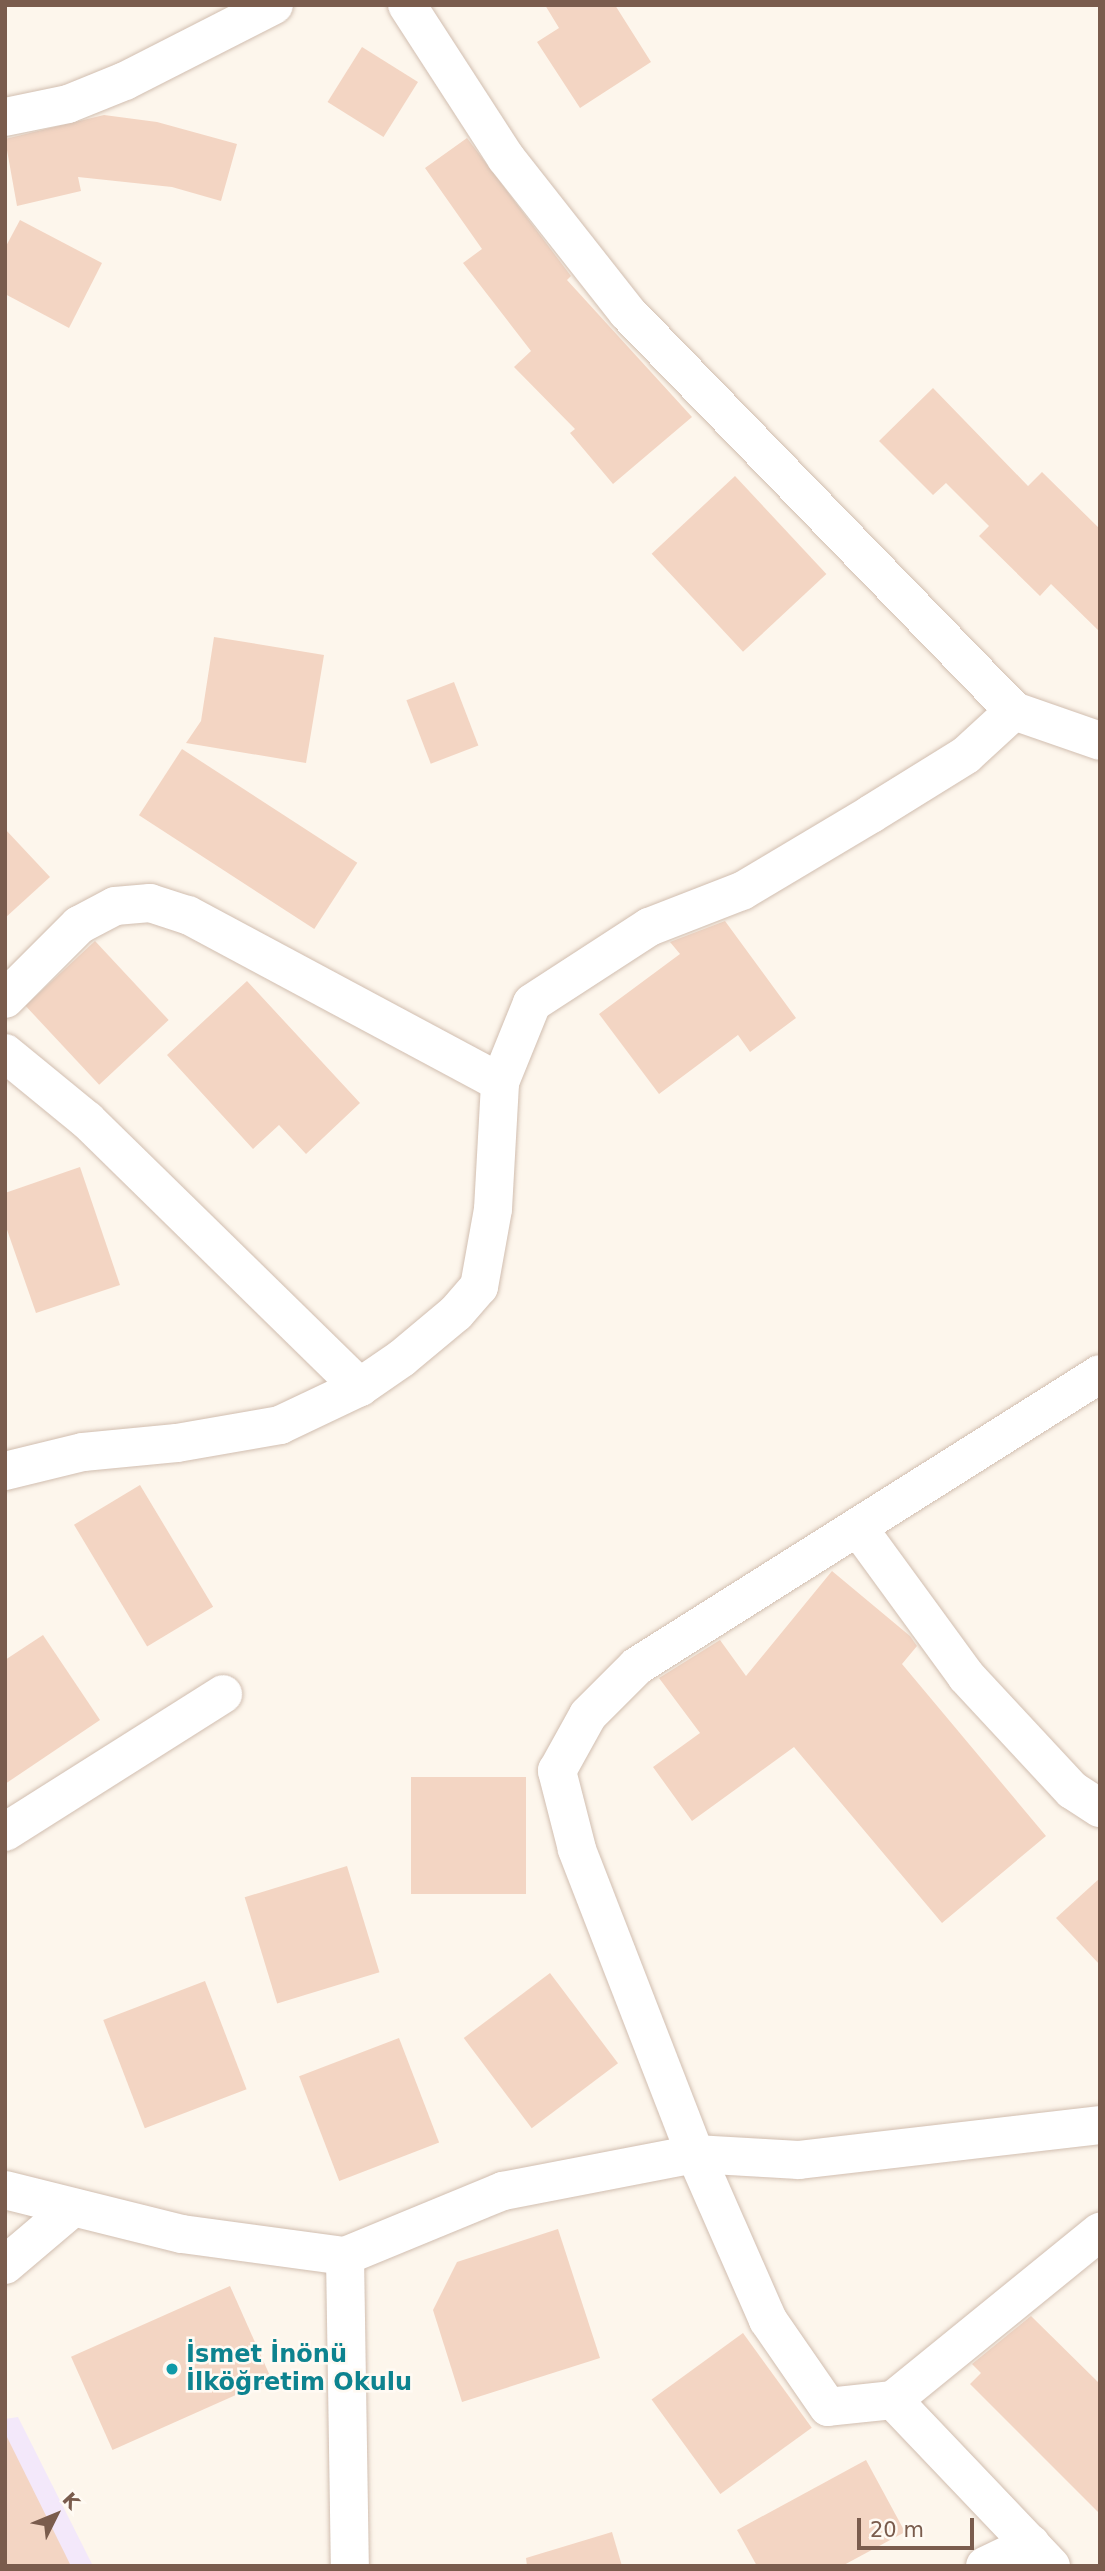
<!DOCTYPE html>
<meta charset="utf-8">
<style>
body{margin:0}
#map{position:relative;width:1105px;height:2571px;overflow:hidden;background:#fdf6ec;font-family:"DejaVu Sans",sans-serif}
div>[style]{position:absolute}
[style*='--x']{left:calc(var(--x)*1px);top:calc(var(--y)*1px);width:calc(var(--w)*1px);rotate:calc(var(--a)*1deg)}
.education>*{inset:0;background:#f3e8fa}
.building>*{inset:0;background:#f3d5c3;transform-origin:0 0}
.roads{filter:drop-shadow(0 0 2px #d1beb0) drop-shadow(0 0 2px #d1beb0)}
.minor>*{height:38px;margin:-19px;padding:0 19px;transform-origin:19px;border-radius:19px;background:#fff}
.dots>*{width:19px;height:19px;translate:-50% -50%;box-sizing:border-box;border:4px solid #fffaf3;border-radius:50%}
span{translate:-50% -50%;white-space:nowrap;text-align:center;line-height:1.15;-webkit-text-stroke:5px #fffaf3;paint-order:stroke}
.culture-label{font-size:24px;color:#0d838f;font-weight:700}
.left{translate:0 -50%;text-align:left}
.frame{position:absolute;inset:0;border:7px solid #7a5c4d;pointer-events:none}
.north{position:absolute;left:21px;top:2480px;width:70px;height:70px;-webkit-text-stroke:5px #fffaf3;paint-order:stroke;rotate:47deg;font-size:19px;font-weight:700;line-height:28px;text-align:center;color:#7a5c4d}
.north::after{content:'';display:block;margin:auto;width:24px;height:32px;background:#7a5c4d;clip-path:polygon(50% 0,100% 100%,50% 72%,0 100%)}
.scale{position:absolute;left:857px;top:2518px;width:117px;height:32px;box-sizing:border-box;border:4px solid #7a5c4d;border-top:0;padding-left:9px;font-size:21px;line-height:24px;white-space:nowrap;color:#7a5c4d;-webkit-text-stroke:5px #fffaf3;paint-order:stroke}
</style>
<div id="map">
<div class="education">
<div style="clip-path:polygon(18px 2417px,93px 2566px,5px 2566px,5px 2419px)"></div>
</div>
<div class="building">
<div style="clip-path:polygon(545px 5px,615px 5px,651px 62px,580px 108px,537px 42px,559px 28px)"></div>
<div style="left:362px;top:47px;width:66px;height:65px;rotate:32deg"></div>
<div style="clip-path:polygon(104px 115px,157px 122px,237px 144px,221px 201px,172px 187px,78px 177px,81px 191px,17px 206px,5px 139px)"></div>
<div style="clip-path:polygon(467px 138px,571px 276px,567px 280px,692px 417px,613px 484px,570px 433px,575px 429px,514px 367px,531px 351px,463px 263px,482px 249px,425px 168px)"></div>
<div style="clip-path:polygon(20px 220px,102px 263px,69px 328px,5px 294px,5px 248px)"></div>
<div style="clip-path:polygon(933px 388px,1028px 486px,1042px 472px,1100px 529px,1100px 632px,1051px 584px,1040px 596px,979px 536px,989px 526px,946px 483px,933px 495px,879px 441px)"></div>
<div style="left:735px;top:476px;width:134px;height:114px;rotate:47deg"></div>
<div style="clip-path:polygon(214px 637px,324px 655px,306px 763px,186px 743px,201px 721px)"></div>
<div style="left:454px;top:682px;width:68px;height:51px;rotate:69deg"></div>
<div style="left:182px;top:749px;width:209px;height:79px;rotate:33deg"></div>
<div style="clip-path:polygon(5px 829px,50px 877px,5px 918px)"></div>
<div style="clip-path:polygon(725px 921px,796px 1018px,750px 1052px,738px 1035px,659px 1094px,599px 1014px,680px 954px,670px 942px)"></div>
<div style="left:95px;top:941px;width:108px;height:95px;rotate:47deg"></div>
<div style="clip-path:polygon(247px 981px,360px 1103px,306px 1154px,279px 1125px,253px 1149px,167px 1055px)"></div>
<div style="clip-path:polygon(80px 1167px,120px 1285px,36px 1313px,5px 1224px,5px 1193px)"></div>
<div style="left:140px;top:1485px;width:142px;height:77px;rotate:59deg"></div>
<div style="clip-path:polygon(832px 1571px,910px 1636px,917px 1646px,902px 1664px,1046px 1836px,942px 1923px,794px 1747px,692px 1821px,653px 1767px,700px 1733px,659px 1678px,720px 1640px,746px 1676px)"></div>
<div style="clip-path:polygon(43px 1635px,100px 1720px,5px 1784px,5px 1660px)"></div>
<div style="left:526px;top:1777px;width:117px;height:115px;rotate:90deg"></div>
<div style="left:347px;top:1866px;width:111px;height:107px;rotate:73deg"></div>
<div style="clip-path:polygon(1100px 1878px,1100px 1965px,1056px 1918px)"></div>
<div style="left:550px;top:1973px;width:113px;height:108px;rotate:53deg"></div>
<div style="left:205px;top:1981px;width:116px;height:109px;rotate:69deg"></div>
<div style="left:399px;top:2038px;width:112px;height:107px;rotate:69deg"></div>
<div style="clip-path:polygon(558px 2229px,600px 2358px,462px 2402px,433px 2310px,457px 2262px)"></div>
<div style="left:230px;top:2286px;width:102px;height:174px;rotate:66deg"></div>
<div style="clip-path:polygon(1031px 2316px,1100px 2384px,1100px 2514px,970px 2384px,981px 2373px,972px 2364px)"></div>
<div style="left:743px;top:2333px;width:117px;height:113px;rotate:54deg"></div>
<div style="clip-path:polygon(5px 2433px,71px 2566px,5px 2566px)"></div>
<div style="clip-path:polygon(866px 2460px,905px 2532px,842px 2566px,757px 2566px,737px 2530px)"></div>
<div style="clip-path:polygon(612px 2532px,622px 2566px,527px 2566px,526px 2558px)"></div>
</div>
<div class="roads">
<div class="minor">
<div style="--x:407;--y:5;--w:182;--a:57.1"></div>
<div style="--x:506;--y:158;--w:196;--a:51.8"></div>
<div style="--x:627;--y:312;--w:556;--a:45.87"></div>
<div style="--x:1014;--y:711;--w:91;--a:19.2"></div>
<div style="--x:5;--y:117;--w:64;--a:-11.7"></div>
<div style="--x:68;--y:104;--w:61;--a:-22"></div>
<div style="--x:125;--y:81;--w:167;--a:-27"></div>
<div style="--x:5;--y:999;--w:105;--a:-45"></div>
<div style="--x:79;--y:925;--w:41;--a:-27.8"></div>
<div style="--x:115;--y:906;--w:35;--a:-5"></div>
<div style="--x:150;--y:903;--w:40;--a:18"></div>
<div style="--x:188;--y:915;--w:354;--a:28.2"></div>
<div style="--x:5;--y:1053;--w:106;--a:39.3"></div>
<div style="--x:87;--y:1120;--w:382;--a:44.4"></div>
<div style="--x:5;--y:1471;--w:80;--a:-13.7"></div>
<div style="--x:83;--y:1452;--w:94;--a:-5.5"></div>
<div style="--x:177;--y:1443;--w:105;--a:-9.9"></div>
<div style="--x:280;--y:1425;--w:89;--a:-25.4"></div>
<div style="--x:360;--y:1387;--w:51;--a:-34.6"></div>
<div style="--x:402;--y:1358;--w:70;--a:-39.8"></div>
<div style="--x:456;--y:1313;--w:35;--a:-49"></div>
<div style="--x:479;--y:1287;--w:79;--a:-79.8"></div>
<div style="--x:493;--y:1209;--w:127;--a:-86.8"></div>
<div style="--x:500;--y:1082;--w:85;--a:-67.9"></div>
<div style="--x:532;--y:1003;--w:140;--a:-33"></div>
<div style="--x:649;--y:927;--w:100;--a:-21.2"></div>
<div style="--x:742;--y:891;--w:150;--a:-30.8"></div>
<div style="--x:871;--y:814;--w:112;--a:-31.8"></div>
<div style="--x:966;--y:755;--w:65;--a:-42.5"></div>
<div style="--x:859;--y:1529;--w:182;--a:53.9"></div>
<div style="--x:966;--y:1676;--w:156;--a:47.1"></div>
<div style="--x:1072;--y:1790;--w:33;--a:33"></div>
<div style="--x:5;--y:1832;--w:258;--a:-32.3"></div>
<div style="--x:5;--y:2190;--w:182;--a:14"></div>
<div style="--x:182;--y:2234;--w:164;--a:7.7"></div>
<div style="--x:345;--y:2256;--w:171;--a:-22.4"></div>
<div style="--x:503;--y:2191;--w:196;--a:-10.9"></div>
<div style="--x:695;--y:2154;--w:104;--a:3.3"></div>
<div style="--x:799;--y:2160;--w:303;--a:-6.6"></div>
<div style="--x:345;--y:2256;--w:310;--a:89.1"></div>
<div style="--x:5;--y:2265;--w:87;--a:-40.3"></div>
<div style="--x:893;--y:2400;--w:65;--a:173.9"></div>
<div style="--x:828;--y:2407;--w:106;--a:-124.6"></div>
<div style="--x:768;--y:2320;--w:181;--a:-113.7"></div>
<div style="--x:695;--y:2154;--w:327;--a:-111.2"></div>
<div style="--x:577;--y:1849;--w:81;--a:-104.4"></div>
<div style="--x:557;--y:1771;--w:64;--a:-61"></div>
<div style="--x:588;--y:1715;--w:69;--a:-45"></div>
<div style="--x:637;--y:1666;--w:547;--a:-32.24"></div>
<div style="--x:985;--y:2566;--w:51;--a:-25.6"></div>
<div style="--x:1051;--y:2566;--w:229;--a:-133.6"></div>
<div style="--x:893;--y:2400;--w:267;--a:-39.1"></div>
</div>
</div>
<div class="dots">
<div style="left:172px;top:2369px;background:#0f9aa8"></div>
</div>
<div class="culture-label">
<span class="left" style="left:186px;top:2369px">İsmet İnönü<br>İlköğretim Okulu</span>
</div>
<div class="frame"></div>
<div class="north">K</div>
<div class="scale">20 m</div>
</div>
